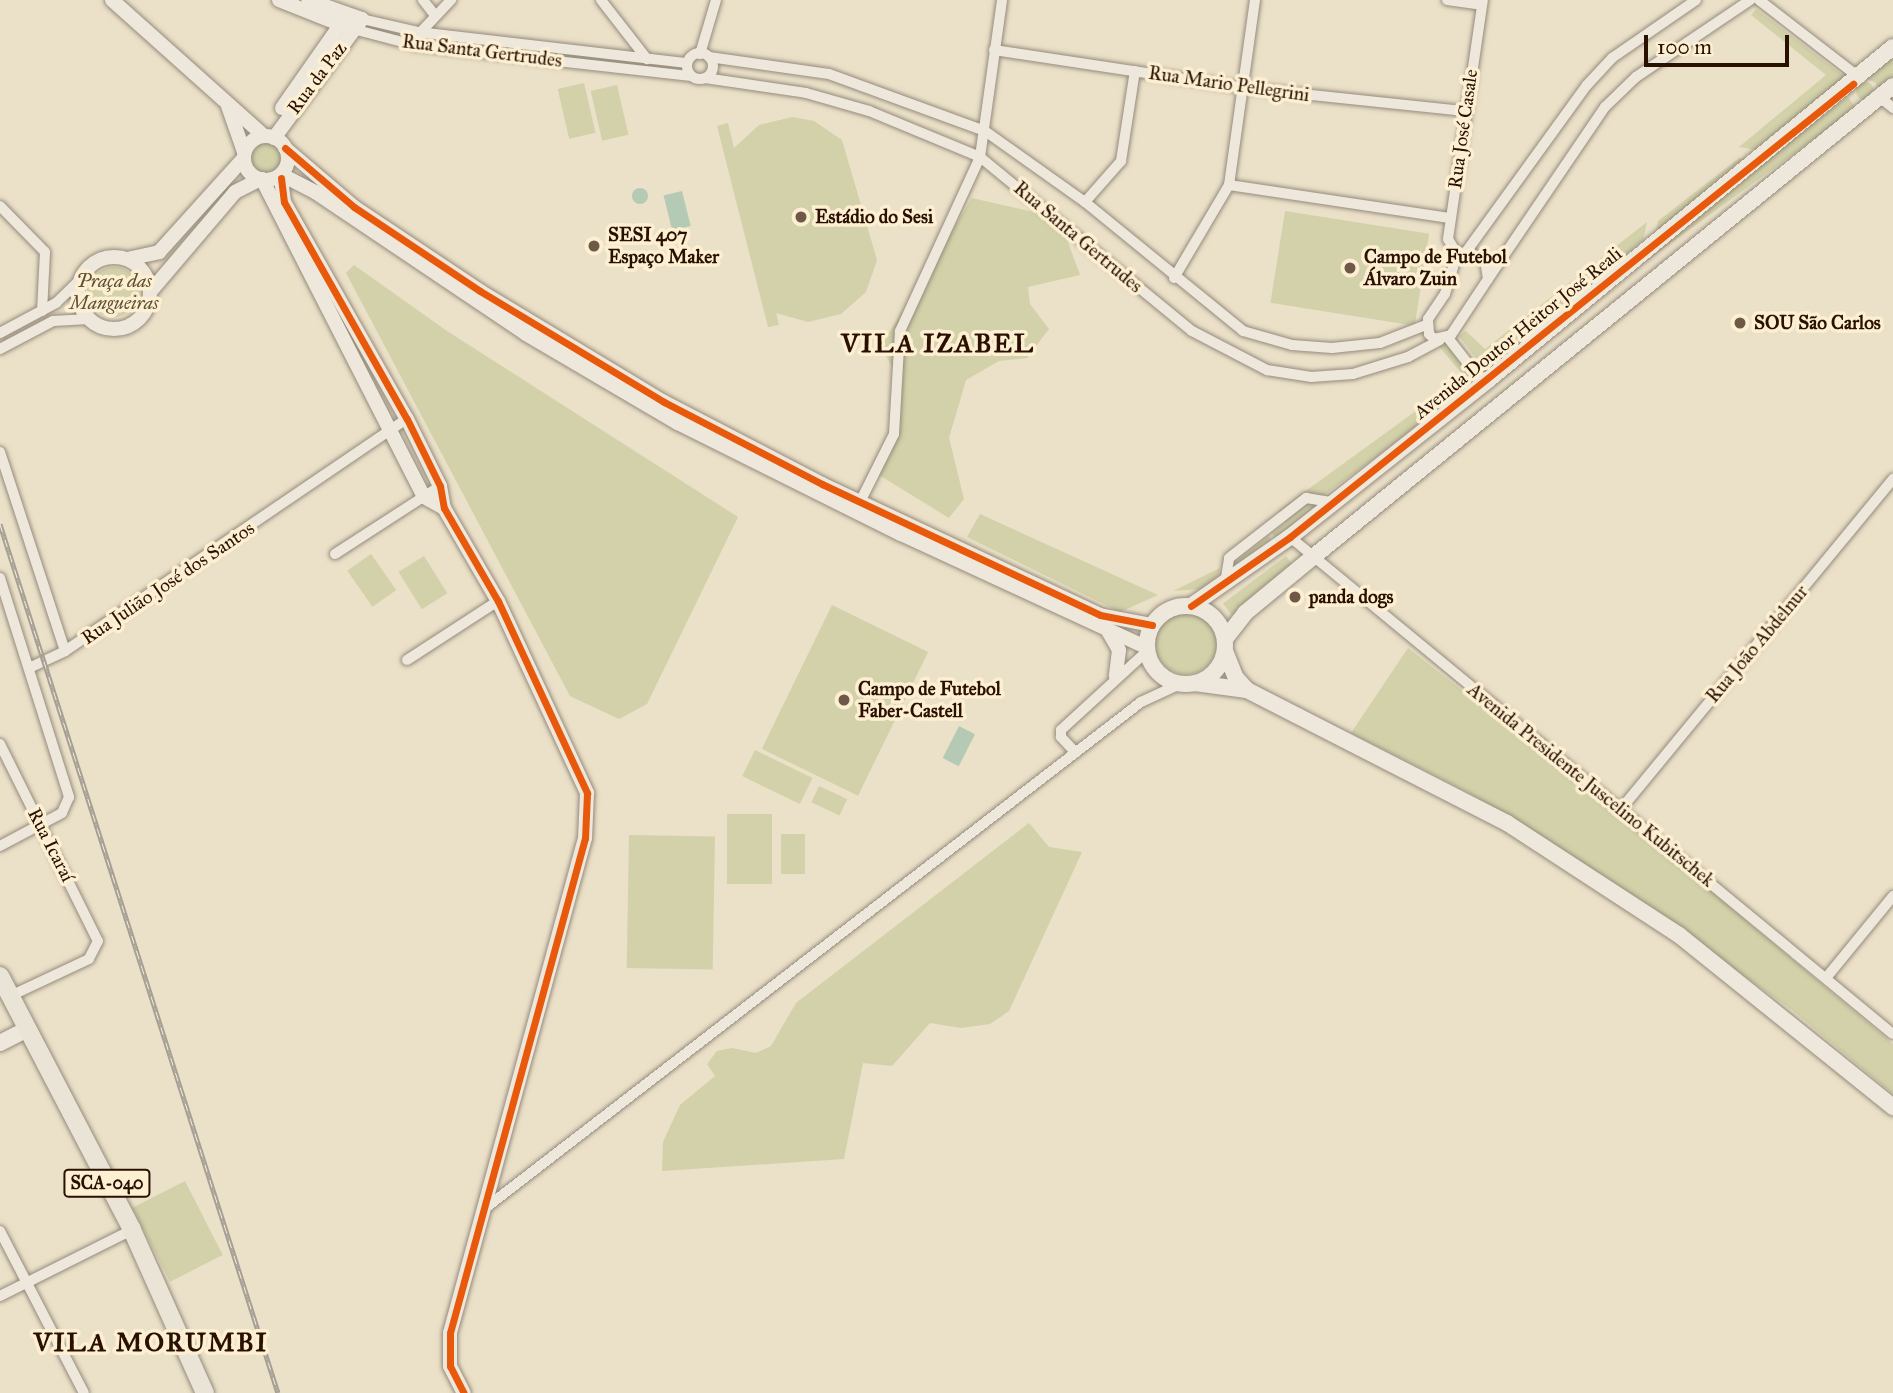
<!DOCTYPE html>
<meta charset="utf-8">
<style>
body{margin:0}
#map{position:relative;width:1893px;height:1393px;overflow:hidden;background:#ebe0c8;font-family:"IM FELL Great Primer",serif}
div>[style]{position:absolute}
[style*='--x']{left:calc(var(--x)*1px);top:calc(var(--y)*1px);width:calc(var(--w)*1px);rotate:calc(var(--a)*1deg)}
.green>*{inset:0;background:#d2d1a9;transform-origin:0 0}
.round{border-radius:50%}
.water>*{inset:0;background:#b5cab4;transform-origin:0 0}
.roads{filter:drop-shadow(0 0 2px #958b7c) drop-shadow(0 0 2px #958b7c)}
.minor>*{height:10px;margin:-5px;padding:0 5px;transform-origin:5px;border-radius:5px;background:#eee8dc}
.minor>.ring{margin:-5px;padding:0;box-sizing:content-box;background:none;border:10px solid #eee8dc;border-radius:50%}
.tertiary>*{height:14px;margin:-7px;padding:0 7px;transform-origin:7px;border-radius:7px;background:#eee8dc}
.tertiary>.ring{margin:-7px;padding:0;box-sizing:content-box;background:none;border:14px solid #eee8dc;border-radius:50%}
.secondary>*{height:16px;margin:-8px;padding:0 8px;transform-origin:8px;border-radius:8px;background:#eee8dc}
.secondary>.ring{margin:-8px;padding:0;box-sizing:content-box;background:none;border:16px solid #eee8dc;border-radius:50%}
.primary>*{height:18px;margin:-9px;padding:0 9px;transform-origin:9px;border-radius:9px;background:#eae4d6}
.rail>*{height:5px;margin-top:-2.5px;transform-origin:0;background:repeating-linear-gradient(90deg,#fcefd2 0 8px,#a69f95 0 16px);box-sizing:border-box;border-block:2px solid #a69f95}
.cycleway>*{height:7px;margin:-3.5px;padding:0 3.5px;transform-origin:3.5px;border-radius:3.5px;background:#e8590c}
.dots>*{width:19px;height:19px;translate:-50% -50%;box-sizing:border-box;border:4px solid #fcefd2;border-radius:50%}
span{translate:-50% -50%;white-space:nowrap;text-align:center;line-height:1.15;-webkit-text-stroke:7px #fcefd2;paint-order:stroke}
.shield-label span{padding:2px 5px;background:#fcefd2;border:2px solid;border-radius:5px;-webkit-text-stroke-width:0}
.shield-label{font-size:18px;color:#2a1000;font-weight:700}
.street-label{font-size:19px;color:#2a1000}
.poi-label{font-size:19px;color:#2a1000;font-weight:700}
.left{translate:0 -50%;text-align:left}
.park-label{font-size:19px;color:#5d4f32;font-style:italic}
.district-label{font-size:26px;color:#2a1000;font-weight:700;letter-spacing:2px}
.scale{position:absolute;left:1644px;top:35px;width:145px;height:32px;box-sizing:border-box;border:4px solid #2a1000;border-top:0;padding-left:9px;font-size:21px;line-height:24px;white-space:nowrap;color:#2a1000;-webkit-text-stroke:5px #fcefd2;paint-order:stroke}
</style>
<div id="map">
<div class="green">
<div style="clip-path:polygon(1756px 9px,1845px 77px,1757px 150px,1739px 147px,1826px 75px,1751px 15px)"></div>
<div style="left:427px;top:36px;width:216px;height:7px;rotate:7deg"></div>
<div style="clip-path:polygon(1893px 48px,1893px 85px,1878px 93px,1876px 83px,1863px 77px)"></div>
<div class="round" style="left:1856px;top:82px;width:18px;height:18px"></div>
<div style="left:584px;top:83px;width:51px;height:27px;rotate:77deg"></div>
<div style="left:617px;top:85px;width:51px;height:27px;rotate:77deg"></div>
<div style="left:1848px;top:97px;width:14px;height:704px;rotate:54deg"></div>
<div style="clip-path:polygon(792px 117px,814px 121px,842px 140px,877px 260px,866px 292px,841px 314px,808px 322px,776px 313px,779px 325px,768px 327px,717px 126px,728px 123px,734px 148px,759px 125px)"></div>
<div class="round" style="left:249px;top:141px;width:34px;height:34px"></div>
<div style="clip-path:polygon(1739px 158px,1747px 159px,1656px 232px,1658px 221px)"></div>
<div style="clip-path:polygon(972px 198px,1033px 212px,1066px 237px,1080px 275px,1028px 287px,1030px 304px,1049px 329px,1027px 358px,999px 361px,966px 380px,949px 438px,964px 499px,949px 518px,871px 470px,892px 435px,893px 369px,881px 346px)"></div>
<div style="left:1285px;top:211px;width:146px;height:93px;rotate:9deg"></div>
<div style="clip-path:polygon(1647px 222px,1643px 240px,1485px 370px,1459px 336px,1466px 331px,1485px 349px)"></div>
<div style="clip-path:polygon(354px 265px,447px 331px,738px 517px,647px 704px,619px 719px,570px 696px,346px 273px)"></div>
<div class="round" style="left:89px;top:267px;width:50px;height:50px"></div>
<div style="clip-path:polygon(1447px 342px,1469px 375px,1328px 492px,1321px 486px,1463px 375px,1438px 345px)"></div>
<div style="clip-path:polygon(1313px 501px,1320px 503px,1276px 539px,1272px 533px)"></div>
<div style="clip-path:polygon(980px 514px,1158px 595px,1120px 612px,967px 537px)"></div>
<div style="clip-path:polygon(1268px 536px,1273px 542px,1233px 573px,1234px 563px)"></div>
<div style="left:371px;top:554px;width:44px;height:29px;rotate:55deg"></div>
<div style="left:424px;top:556px;width:44px;height:30px;rotate:58deg"></div>
<div style="left:1286px;top:556px;width:15px;height:79px;rotate:53deg"></div>
<div style="clip-path:polygon(1220px 568px,1215px 588px,1173px 591px)"></div>
<div style="left:832px;top:605px;width:107px;height:160px;rotate:26deg"></div>
<div class="round" style="left:1155px;top:612px;width:62px;height:62px"></div>
<div style="clip-path:polygon(1408px 648px,1620px 815px,1893px 1044px,1893px 1094px,1792px 1010px,1640px 902px,1468px 792px,1351px 733px)"></div>
<div style="left:755px;top:750px;width:64px;height:29px;rotate:26deg"></div>
<div style="left:819px;top:786px;width:31px;height:18px;rotate:25deg"></div>
<div style="left:727px;top:814px;width:45px;height:70px"></div>
<div style="clip-path:polygon(1029px 823px,1049px 847px,1082px 852px,1009px 1011px,990px 1024px,961px 1028px,930px 1023px,892px 1066px,863px 1063px,844px 1159px,662px 1171px,663px 1142px,680px 1105px,715px 1076px,707px 1064px,717px 1051px,732px 1048px,756px 1053px,771px 1046px,796px 1003px)"></div>
<div style="left:781px;top:834px;width:24px;height:40px"></div>
<div style="left:629px;top:835px;width:86px;height:133px;rotate:1deg"></div>
<div style="left:185px;top:1181px;width:83px;height:59px;rotate:63deg"></div>
</div>
<div class="water">
<div class="round" style="left:632px;top:188px;width:16px;height:16px"></div>
<div style="left:682px;top:191px;width:36px;height:19px;rotate:76deg"></div>
<div style="left:959px;top:726px;width:18px;height:36px;rotate:27deg"></div>
</div>
<div class="roads">
<div class="minor">
<div style="--x:423;--y:0;--w:18;--a:52"></div>
<div style="--x:601;--y:0;--w:75;--a:52.1"></div>
<div style="--x:1447;--y:0;--w:35;--a:8"></div>
<div style="--x:1759;--y:0;--w:128;--a:37.7"></div>
<div style="--x:362;--y:19;--w:57;--a:13.1"></div>
<div style="--x:418;--y:32;--w:271;--a:6.6"></div>
<div style="--x:353;--y:29;--w:63;--a:14.7"></div>
<div style="--x:414;--y:45;--w:279;--a:6.4"></div>
<div style="--x:417;--y:36;--w:50;--a:-46.6"></div>
<div style="--x:994;--y:50;--w:254;--a:8.6"></div>
<div style="--x:1245;--y:88;--w:221;--a:6"></div>
<div class="ring" style="left:687px;top:53px;width:16px;height:16px"></div>
<div style="--x:700;--y:54;--w:56;--a:-73.5"></div>
<div style="--x:709;--y:57;--w:121;--a:8.1"></div>
<div style="--x:829;--y:74;--w:166;--a:20.1"></div>
<div style="--x:985;--y:131;--w:123;--a:35.4"></div>
<div style="--x:1085;--y:202;--w:204;--a:39.2"></div>
<div style="--x:1243;--y:331;--w:51;--a:15.9"></div>
<div style="--x:1292;--y:345;--w:40;--a:4.3"></div>
<div style="--x:1332;--y:348;--w:48;--a:-5.9"></div>
<div style="--x:1380;--y:343;--w:49;--a:-21.4"></div>
<div style="--x:705;--y:78;--w:102;--a:8.4"></div>
<div style="--x:806;--y:93;--w:66;--a:15.9"></div>
<div style="--x:869;--y:111;--w:120;--a:22.5"></div>
<div style="--x:980;--y:157;--w:274;--a:39.4"></div>
<div style="--x:1192;--y:331;--w:85;--a:27.5"></div>
<div style="--x:1267;--y:370;--w:45;--a:9"></div>
<div style="--x:1311;--y:377;--w:42;--a:-4.1"></div>
<div style="--x:1353;--y:374;--w:58;--a:-17.2"></div>
<div style="--x:1408;--y:357;--w:36;--a:-28"></div>
<div style="--x:1877;--y:95;--w:21;--a:39"></div>
<div style="--x:1229;--y:185;--w:223;--a:8.5"></div>
<div style="--x:1085;--y:202;--w:55;--a:-48.7"></div>
<div style="--x:1121;--y:161;--w:91;--a:-81.2"></div>
<div style="--x:0;--y:206;--w:64;--a:45.6"></div>
<div style="--x:45;--y:252;--w:59;--a:92.9"></div>
<div style="--x:1466;--y:252;--w:206;--a:-54.1"></div>
<div style="--x:1587;--y:85;--w:37;--a:-47"></div>
<div style="--x:1612;--y:58;--w:102;--a:-34.6"></div>
<div style="--x:1466;--y:252;--w:21;--a:23"></div>
<div style="--x:1485;--y:260;--w:19;--a:81"></div>
<div style="--x:1488;--y:279;--w:67;--a:123.5"></div>
<div style="--x:1451;--y:335;--w:17;--a:167"></div>
<div style="--x:1434;--y:339;--w:7;--a:-135"></div>
<div style="--x:1429;--y:334;--w:15;--a:-94"></div>
<div style="--x:1428;--y:319;--w:30;--a:-56"></div>
<div style="--x:1445;--y:294;--w:42;--a:-73.3"></div>
<div style="--x:1457;--y:254;--w:9;--a:-13"></div>
<div style="--x:1457;--y:254;--w:17;--a:-121"></div>
<div style="--x:1448;--y:239;--w:242;--a:-81.7"></div>
<div style="--x:1174;--y:278;--w:108;--a:-59.4"></div>
<div style="--x:1229;--y:185;--w:187;--a:-82"></div>
<div style="--x:1488;--y:279;--w:208;--a:-55.8"></div>
<div style="--x:1605;--y:107;--w:43;--a:-44.1"></div>
<div style="--x:1636;--y:77;--w:138;--a:-34"></div>
<div style="--x:0;--y:333;--w:64;--a:-28.2"></div>
<div style="--x:56;--y:303;--w:35;--a:-44"></div>
<div style="--x:1448;--y:338;--w:47;--a:51.9"></div>
<div style="--x:1477;--y:375;--w:12;--a:24"></div>
<div style="--x:0;--y:349;--w:60;--a:-27.8"></div>
<div style="--x:53;--y:321;--w:36;--a:-3"></div>
<div style="--x:0;--y:452;--w:209;--a:71.9"></div>
<div style="--x:65;--y:651;--w:413;--a:-34.2"></div>
<div style="--x:860;--y:502;--w:76;--a:-63.4"></div>
<div style="--x:894;--y:434;--w:103;--a:-86.7"></div>
<div style="--x:900;--y:331;--w:192;--a:-65.3"></div>
<div style="--x:980;--y:157;--w:159;--a:-82"></div>
<div style="--x:1290;--y:537;--w:781;--a:39.5"></div>
<div style="--x:335;--y:554;--w:125;--a:-32.9"></div>
<div style="--x:0;--y:578;--w:230;--a:72.5"></div>
<div style="--x:69;--y:797;--w:17;--a:114"></div>
<div style="--x:62;--y:813;--w:70;--a:152"></div>
<div style="--x:1225;--y:584;--w:26;--a:-81"></div>
<div style="--x:1229;--y:558;--w:98;--a:-37.9"></div>
<div style="--x:1306;--y:498;--w:26;--a:9"></div>
<div style="--x:407;--y:660;--w:108;--a:-33"></div>
<div style="--x:29;--y:668;--w:40;--a:-25"></div>
<div style="--x:0;--y:744;--w:220;--a:63.6"></div>
<div style="--x:98;--y:941;--w:20;--a:117"></div>
<div style="--x:89;--y:959;--w:87;--a:154.9"></div>
<div style="--x:1075;--y:752;--w:21;--a:-133"></div>
<div style="--x:1061;--y:737;--w:7;--a:-90"></div>
<div style="--x:1061;--y:730;--w:115;--a:-42.5"></div>
<div style="--x:1621;--y:809;--w:428;--a:-50.5"></div>
<div style="--x:1826;--y:978;--w:106;--a:-50.7"></div>
<div style="--x:488;--y:1206;--w:825;--a:-37.66"></div>
<div style="--x:1141;--y:702;--w:43;--a:-24.8"></div>
<div style="--x:0;--y:1231;--w:182;--a:62.6"></div>
<div style="--x:0;--y:1296;--w:148;--a:-26.6"></div>
</div>
<div class="tertiary">
<div style="--x:112;--y:0;--w:204;--a:41.8"></div>
<div style="--x:279;--y:0;--w:75;--a:21.8"></div>
<div style="--x:228;--y:106;--w:49;--a:70.8"></div>
<div style="--x:282;--y:108;--w:113;--a:-55"></div>
<div class="ring" style="left:244px;top:136px;width:30px;height:30px"></div>
<div style="--x:274;--y:138;--w:148;--a:-53.5"></div>
<div style="--x:362;--y:19;--w:57;--a:-160.6"></div>
<div style="--x:285;--y:148;--w:91;--a:40.5"></div>
<div style="--x:354;--y:207;--w:151;--a:33.7"></div>
<div style="--x:480;--y:291;--w:215;--a:31.1"></div>
<div style="--x:664;--y:402;--w:178;--a:27.4"></div>
<div style="--x:822;--y:484;--w:307;--a:25.2"></div>
<div style="--x:1100;--y:615;--w:53;--a:10.9"></div>
<div style="--x:284;--y:176;--w:35;--a:27"></div>
<div style="--x:315;--y:192;--w:254;--a:33.9"></div>
<div style="--x:526;--y:334;--w:176;--a:30.4"></div>
<div style="--x:678;--y:423;--w:249;--a:26.5"></div>
<div style="--x:901;--y:534;--w:270;--a:24.8"></div>
<div style="--x:281;--y:178;--w:24;--a:83"></div>
<div style="--x:284;--y:202;--w:249;--a:60.5"></div>
<div style="--x:407;--y:419;--w:75;--a:63.8"></div>
<div style="--x:440;--y:486;--w:22;--a:80"></div>
<div style="--x:444;--y:508;--w:108;--a:59.9"></div>
<div style="--x:498;--y:601;--w:212;--a:65.1"></div>
<div style="--x:587;--y:793;--w:45;--a:92.5"></div>
<div style="--x:585;--y:838;--w:513;--a:105.26"></div>
<div style="--x:450;--y:1333;--w:33;--a:90"></div>
<div style="--x:450;--y:1366;--w:30;--a:63"></div>
<div style="--x:262;--y:179;--w:357;--a:63"></div>
<div style="--x:424;--y:497;--w:23;--a:29"></div>
<div class="ring" style="left:78px;top:257px;width:58px;height:58px"></div>
<div style="--x:127;--y:259;--w:33;--a:-12"></div>
<div style="--x:159;--y:252;--w:125;--a:-47.9"></div>
<div style="--x:150;--y:292;--w:131;--a:-49.6"></div>
<div style="--x:235;--y:192;--w:28;--a:-27"></div>
<div style="--x:1108;--y:631;--w:22;--a:60"></div>
<div style="--x:1119;--y:650;--w:26;--a:97"></div>
</div>
<div class="secondary">
<div class="ring" style="left:1147px;top:606px;width:62px;height:62px"></div>
<div style="--x:1191;--y:606;--w:121;--a:-34.9"></div>
<div style="--x:1290;--y:537;--w:253;--a:-38.4"></div>
<div style="--x:1488;--y:380;--w:524;--a:-39.43"></div>
<div style="--x:1225;--y:639;--w:33;--a:-52"></div>
<div style="--x:1245;--y:613;--w:88;--a:-39.5"></div>
<div style="--x:1313;--y:557;--w:747;--a:-39.08"></div>
<div style="--x:1225;--y:651;--w:29;--a:68"></div>
<div style="--x:1236;--y:678;--w:16;--a:47"></div>
<div style="--x:1195;--y:683;--w:52;--a:7.7"></div>
<div style="--x:1247;--y:690;--w:292;--a:27.1"></div>
<div style="--x:1507;--y:823;--w:205;--a:33.1"></div>
<div style="--x:1679;--y:935;--w:275;--a:38.8"></div>
<div style="--x:0;--y:1043;--w:30;--a:-27"></div>
</div>
<div class="primary">
<div style="--x:0;--y:976;--w:286;--a:62.5"></div>
<div style="--x:132;--y:1230;--w:179;--a:65.9"></div>
</div>
</div>
<div class="rail">
<div style="--x:0;--y:524;--w:912;--a:72.26"></div>
</div>
<div class="cycleway">
<div style="--x:285;--y:148;--w:91;--a:40.5"></div>
<div style="--x:354;--y:207;--w:151;--a:33.7"></div>
<div style="--x:480;--y:291;--w:215;--a:31.1"></div>
<div style="--x:664;--y:402;--w:178;--a:27.4"></div>
<div style="--x:822;--y:484;--w:307;--a:25.2"></div>
<div style="--x:1100;--y:615;--w:53;--a:10.9"></div>
<div style="--x:281;--y:178;--w:24;--a:83"></div>
<div style="--x:284;--y:202;--w:249;--a:60.5"></div>
<div style="--x:407;--y:419;--w:75;--a:63.8"></div>
<div style="--x:440;--y:486;--w:22;--a:80"></div>
<div style="--x:444;--y:508;--w:108;--a:59.9"></div>
<div style="--x:498;--y:601;--w:212;--a:65.1"></div>
<div style="--x:587;--y:793;--w:45;--a:92.5"></div>
<div style="--x:585;--y:838;--w:513;--a:105.26"></div>
<div style="--x:450;--y:1333;--w:33;--a:90"></div>
<div style="--x:450;--y:1366;--w:30;--a:63"></div>
<div style="--x:1191;--y:606;--w:121;--a:-34.9"></div>
<div style="--x:1290;--y:537;--w:723;--a:-38.82"></div>
</div>
<div class="dots">
<div style="left:801px;top:217px;background:#6e5946"></div>
<div style="left:594px;top:246px;background:#6e5946"></div>
<div style="left:1350px;top:268px;background:#6e5946"></div>
<div style="left:1740px;top:323px;background:#6e5946"></div>
<div style="left:1295px;top:597px;background:#6e5946"></div>
<div style="left:844px;top:700px;background:#6e5946"></div>
</div>
<div class="shield-label">
<span style="left:107px;top:1183px">SCA-040</span>
</div>
<div class="street-label">
<span style="left:482px;top:51px;rotate:7deg">Rua Santa Gertrudes</span>
<span style="left:317px;top:78px;rotate:-53deg">Rua da Paz</span>
<span style="left:1229px;top:84px;rotate:8deg">Rua Mario Pellegrini</span>
<span style="left:1463px;top:129px;rotate:-82deg">Rua José Casale</span>
<span style="left:1078px;top:237px;rotate:40deg">Rua Santa Gertrudes</span>
<span style="left:1518px;top:333px;rotate:-39deg">Avenida Doutor Heitor José Reali</span>
<span style="left:168px;top:583px;rotate:-34deg">Rua Julião José dos Santos</span>
<span style="left:1757px;top:644px;rotate:-50deg">Rua João Abdelnur</span>
<span style="left:1591px;top:785px;rotate:39deg">Avenida Presidente Juscelino Kubitschek</span>
<span style="left:51px;top:845px;rotate:63deg">Rua Icaraí</span>
</div>
<div class="poi-label">
<span class="left" style="left:815px;top:217px">Estádio do Sesi</span>
<span class="left" style="left:608px;top:246px">SESI 407<br>Espaço Maker</span>
<span class="left" style="left:1364px;top:268px">Campo de Futebol<br>Álvaro Zuin</span>
<span class="left" style="left:1754px;top:323px">SOU São Carlos</span>
<span class="left" style="left:1309px;top:597px">panda dogs</span>
<span class="left" style="left:858px;top:700px">Campo de Futebol<br>Faber-Castell</span>
</div>
<div class="park-label">
<span style="left:114px;top:292px">Praça das<br>Mangueiras</span>
</div>
<div class="district-label">
<span style="left:938px;top:344px">VILA IZABEL</span>
<span style="left:151px;top:1343px">VILA MORUMBI</span>
</div>
<div class="scale">100 m</div>
</div>
